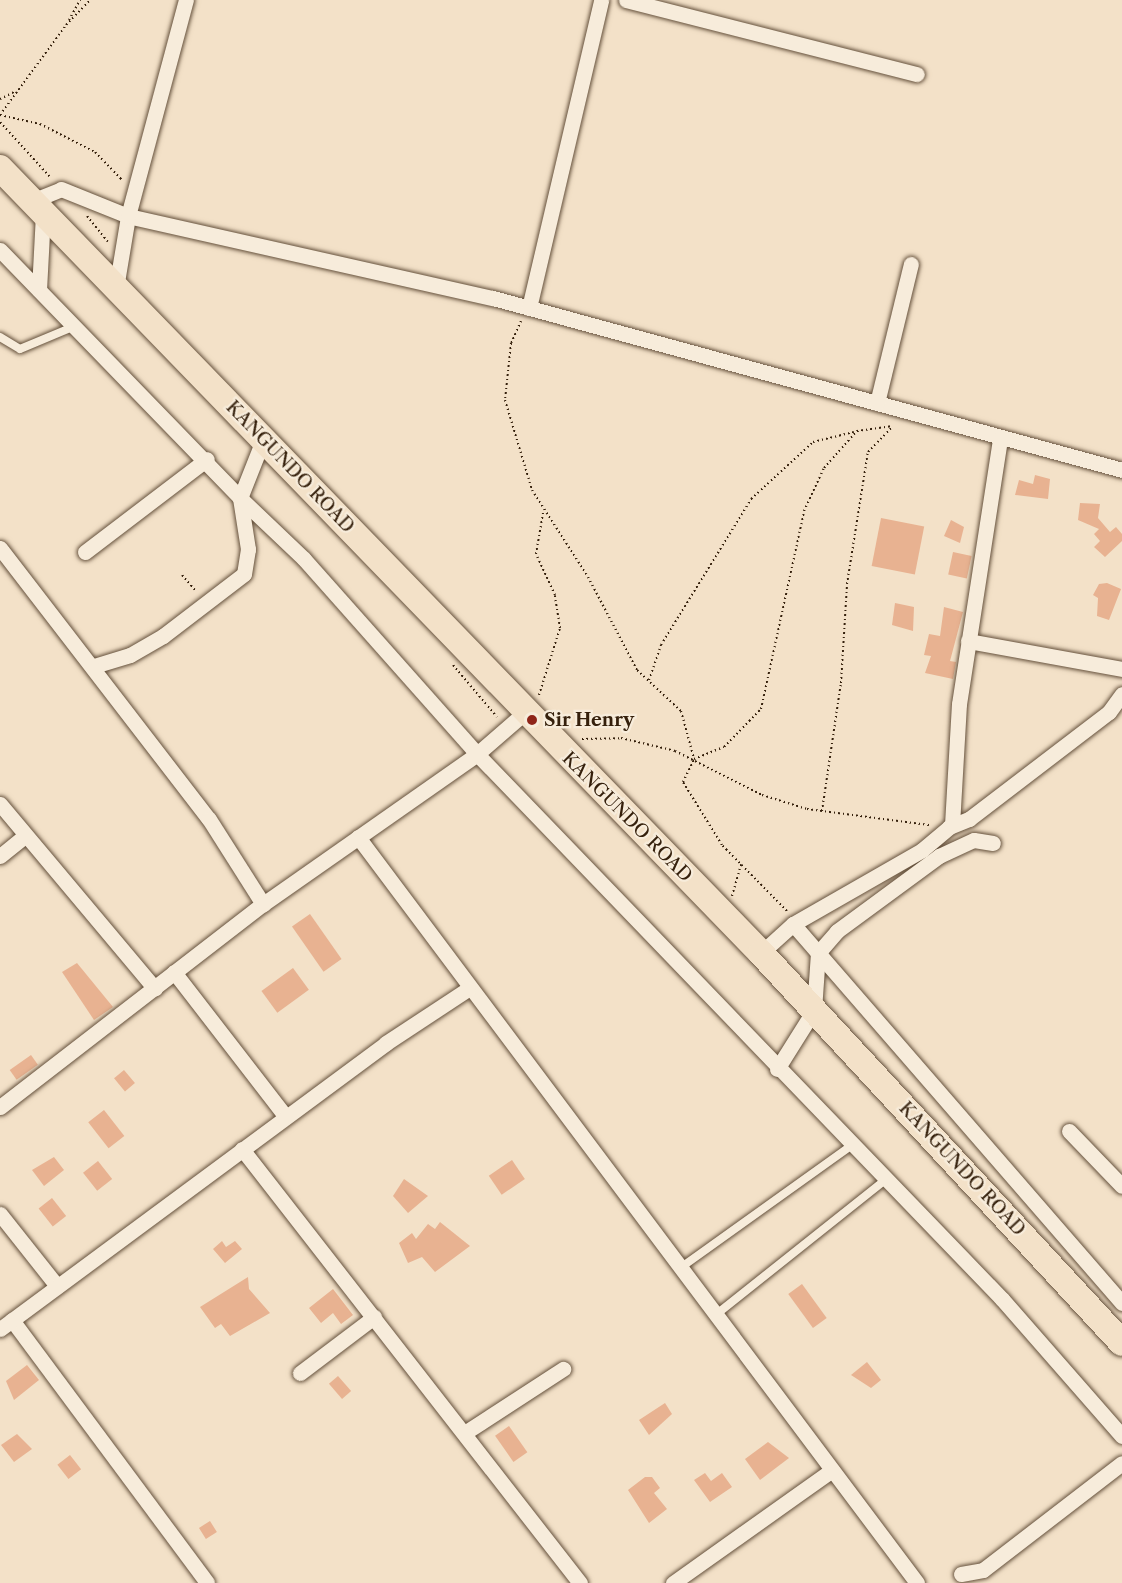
<!DOCTYPE html>
<style>
body{margin:0}
#map{position:relative;width:1122px;height:1583px;overflow:hidden;background:#f3e1c8;font-family:"Libre Caslon Text",serif}
div>[style]{position:absolute}
[style*='--x']{left:calc(var(--x)*1px);top:calc(var(--y)*1px);width:calc(var(--w)*1px);rotate:calc(var(--a)*1deg)}
.building>*{inset:0;background:#e8b291;transform-origin:0 0}
.path>*{height:2px;margin-top:-1px;transform-origin:0;background:repeating-linear-gradient(90deg,#35200c 0 1.5px,transparent 0 4.5px)}
.roads{filter:drop-shadow(0 0 2px #64503b) drop-shadow(0 0 2px #64503b)}
.service>*{height:8px;margin:-4px;padding:0 4px;transform-origin:4px;border-radius:4px;background:#f7ecdb}
.minor>*{height:15px;margin:-7.5px;padding:0 7.5px;transform-origin:7.5px;border-radius:7.5px;background:#f7ecdb}
.trunk>*{height:26px;margin:-13px;padding:0 13px;transform-origin:13px;border-radius:13px;background:#f3e1c8}
.dots>*{width:16px;height:16px;translate:-50% -50%;box-sizing:border-box;border:3px solid #f7ecdb;border-radius:50%}
span{translate:-50% -50%;white-space:nowrap;text-align:center;line-height:1.15;-webkit-text-stroke:4.5px #f7ecdb;paint-order:stroke}
.street-label{font-size:18px;color:#35200c}
.poi-label{font-size:18px;color:#35200c;font-weight:700}
.left{translate:0 -50%;text-align:left}
</style>
<div id="map">
<div class="building">
<div style="clip-path:polygon(1035px 475px,1050px 479px,1048px 499px,1015px 495px,1019px 480px,1033px 484px)"></div>
<div style="clip-path:polygon(1080px 503px,1100px 504px,1098px 518px,1110px 532px,1116px 527px,1122px 534px,1122px 541px,1105px 557px,1094px 547px,1100px 541px,1094px 534px,1099px 529px,1078px 520px)"></div>
<div style="left:881px;top:518px;width:44px;height:49px;rotate:11deg"></div>
<div style="clip-path:polygon(951px 520px,964px 527px,960px 543px,944px 536px)"></div>
<div style="left:953px;top:552px;width:19px;height:23px;rotate:12deg"></div>
<div style="clip-path:polygon(1107px 583px,1121px 589px,1109px 620px,1097px 616px,1098px 598px,1093px 595px,1099px 584px)"></div>
<div style="clip-path:polygon(895px 603px,914px 607px,913px 631px,892px 625px)"></div>
<div style="clip-path:polygon(944px 607px,963px 612px,950px 661px,956px 662px,953px 679px,925px 673px,931px 656px,924px 655px,929px 634px,940px 636px)"></div>
<div style="left:310px;top:914px;width:55px;height:22px;rotate:55deg"></div>
<div style="clip-path:polygon(77px 963px,113px 1007px,94px 1020px,62px 972px)"></div>
<div style="left:293px;top:968px;width:27px;height:39px;rotate:54deg"></div>
<div style="left:31px;top:1055px;width:12px;height:26px;rotate:55deg"></div>
<div style="left:124px;top:1070px;width:17px;height:13px;rotate:50deg"></div>
<div style="left:104px;top:1110px;width:33px;height:20px;rotate:52deg"></div>
<div style="clip-path:polygon(54px 1157px,64px 1170px,44px 1186px,32px 1170px)"></div>
<div style="left:512px;top:1160px;width:23px;height:28px;rotate:56deg"></div>
<div style="left:98px;top:1161px;width:23px;height:19px;rotate:52deg"></div>
<div style="clip-path:polygon(404px 1179px,428px 1196px,408px 1213px,393px 1196px)"></div>
<div style="left:52px;top:1198px;width:23px;height:17px;rotate:52deg"></div>
<div style="clip-path:polygon(440px 1222px,470px 1246px,435px 1272px,422px 1257px,408px 1263px,399px 1243px,412px 1233px,416px 1239px,428px 1224px,435px 1229px)"></div>
<div style="clip-path:polygon(222px 1241px,226px 1247px,235px 1241px,242px 1249px,225px 1263px,213px 1249px)"></div>
<div style="clip-path:polygon(248px 1277px,249px 1289px,270px 1313px,230px 1336px,221px 1324px,215px 1328px,200px 1307px)"></div>
<div style="left:802px;top:1284px;width:42px;height:17px;rotate:54deg"></div>
<div style="clip-path:polygon(333px 1289px,353px 1315px,341px 1324px,333px 1313px,321px 1323px,309px 1308px)"></div>
<div style="clip-path:polygon(867px 1362px,881px 1380px,871px 1388px,851px 1375px)"></div>
<div style="clip-path:polygon(27px 1365px,39px 1380px,14px 1400px,6px 1381px)"></div>
<div style="left:338px;top:1376px;width:20px;height:12px;rotate:49deg"></div>
<div style="clip-path:polygon(665px 1403px,672px 1414px,649px 1435px,639px 1420px)"></div>
<div style="left:509px;top:1426px;width:32px;height:17px;rotate:55deg"></div>
<div style="clip-path:polygon(17px 1434px,32px 1449px,14px 1462px,1px 1445px)"></div>
<div style="clip-path:polygon(768px 1442px,789px 1458px,760px 1480px,745px 1459px)"></div>
<div style="left:70px;top:1455px;width:18px;height:16px;rotate:52deg"></div>
<div style="clip-path:polygon(705px 1473px,711px 1481px,722px 1473px,732px 1487px,710px 1502px,694px 1480px)"></div>
<div style="clip-path:polygon(645px 1477px,652px 1477px,660px 1488px,654px 1493px,667px 1509px,649px 1523px,628px 1490px)"></div>
<div style="left:210px;top:1521px;width:13px;height:13px;rotate:58deg"></div>
</div>
<div class="path">
<div style="--x:69;--y:20;--w:23;--a:-61"></div>
<div style="--x:0;--y:99;--w:18;--a:-27"></div>
<div style="--x:0;--y:115;--w:41;--a:12.7"></div>
<div style="--x:40;--y:124;--w:62;--a:27"></div>
<div style="--x:95;--y:152;--w:39;--a:46"></div>
<div style="--x:0;--y:115;--w:112;--a:-53.7"></div>
<div style="--x:66;--y:25;--w:35;--a:-46"></div>
<div style="--x:0;--y:122;--w:74;--a:47.7"></div>
<div style="--x:87;--y:216;--w:33;--a:51"></div>
<div style="--x:521;--y:321;--w:24;--a:114"></div>
<div style="--x:511;--y:343;--w:57;--a:96"></div>
<div style="--x:505;--y:400;--w:94;--a:73.3"></div>
<div style="--x:532;--y:490;--w:103;--a:57.2"></div>
<div style="--x:588;--y:577;--w:105;--a:62.2"></div>
<div style="--x:637;--y:670;--w:60;--a:43"></div>
<div style="--x:681;--y:711;--w:50;--a:74.8"></div>
<div style="--x:182;--y:575;--w:21;--a:49"></div>
<div style="--x:453;--y:665;--w:68;--a:49.8"></div>
<div style="--x:649;--y:680;--w:37;--a:-71"></div>
<div style="--x:661;--y:645;--w:172;--a:-58.3"></div>
<div style="--x:751;--y:499;--w:84;--a:-42.6"></div>
<div style="--x:813;--y:442;--w:42;--a:-13.7"></div>
<div style="--x:539;--y:695;--w:70;--a:-72.6"></div>
<div style="--x:560;--y:628;--w:33;--a:-99"></div>
<div style="--x:555;--y:595;--w:45;--a:-114.9"></div>
<div style="--x:536;--y:554;--w:42;--a:-80.3"></div>
<div style="--x:582;--y:739;--w:39;--a:-1"></div>
<div style="--x:621;--y:738;--w:56;--a:13.5"></div>
<div style="--x:675;--y:751;--w:97;--a:26.8"></div>
<div style="--x:762;--y:795;--w:47;--a:17.3"></div>
<div style="--x:807;--y:809;--w:123;--a:7.5"></div>
<div style="--x:822;--y:811;--w:129;--a:-81.6"></div>
<div style="--x:841;--y:683;--w:99;--a:-86.5"></div>
<div style="--x:847;--y:584;--w:134;--a:-81"></div>
<div style="--x:868;--y:452;--w:35;--a:-46"></div>
<div style="--x:732;--y:896;--w:33;--a:-74"></div>
<div style="--x:787;--y:911;--w:93;--a:-134.6"></div>
<div style="--x:722;--y:845;--w:74;--a:-121.8"></div>
<div style="--x:683;--y:782;--w:25;--a:-64"></div>
<div style="--x:694;--y:759;--w:32;--a:-22"></div>
<div style="--x:724;--y:747;--w:53;--a:-45.8"></div>
<div style="--x:761;--y:709;--w:203;--a:-77.7"></div>
<div style="--x:804;--y:511;--w:47;--a:-65.1"></div>
<div style="--x:824;--y:468;--w:50;--a:-48.3"></div>
<div style="--x:857;--y:431;--w:36;--a:-8"></div>
</div>
<div class="roads">
<div class="service">
<div style="--x:0;--y:337;--w:23;--a:31"></div>
<div style="--x:20;--y:349;--w:60;--a:-22.7"></div>
<div style="--x:683;--y:1266;--w:208;--a:-35.6"></div>
<div style="--x:718;--y:1313;--w:213;--a:-38.5"></div>
</div>
<div class="minor">
<div style="--x:626;--y:0;--w:300;--a:14.3"></div>
<div style="--x:32;--y:201;--w:31;--a:-22"></div>
<div style="--x:61;--y:189;--w:72;--a:21.9"></div>
<div style="--x:128;--y:216;--w:374;--a:12.7"></div>
<div style="--x:493;--y:298;--w:652;--a:15.29"></div>
<div style="--x:0;--y:250;--w:345;--a:45.9"></div>
<div style="--x:240;--y:498;--w:52;--a:81.1"></div>
<div style="--x:248;--y:549;--w:25;--a:99"></div>
<div style="--x:244;--y:574;--w:102;--a:142.6"></div>
<div style="--x:163;--y:636;--w:38;--a:150"></div>
<div style="--x:130;--y:655;--w:39;--a:163"></div>
<div style="--x:116;--y:288;--w:73;--a:-80.5"></div>
<div style="--x:128;--y:216;--w:224;--a:-75"></div>
<div style="--x:39;--y:290;--w:76;--a:-87"></div>
<div style="--x:529;--y:308;--w:316;--a:-76.8"></div>
<div style="--x:877;--y:403;--w:143;--a:-76.3"></div>
<div style="--x:263;--y:440;--w:62;--a:111.6"></div>
<div style="--x:240;--y:498;--w:88;--a:43.6"></div>
<div style="--x:304;--y:559;--w:261;--a:48.4"></div>
<div style="--x:477;--y:754;--w:757;--a:46.07"></div>
<div style="--x:1002;--y:1299;--w:182;--a:48.8"></div>
<div style="--x:0;--y:548;--w:342;--a:52.4"></div>
<div style="--x:209;--y:819;--w:101;--a:57.6"></div>
<div style="--x:85;--y:552;--w:153;--a:-37.3"></div>
<div style="--x:968;--y:641;--w:157;--a:10.3"></div>
<div style="--x:0;--y:804;--w:241;--a:50"></div>
<div style="--x:952;--y:825;--w:121;--a:-86.7"></div>
<div style="--x:959;--y:704;--w:269;--a:-81.2"></div>
<div style="--x:358;--y:837;--w:932;--a:53.15"></div>
<div style="--x:0;--y:856;--w:32;--a:-39"></div>
<div style="--x:793;--y:924;--w:502;--a:49.04"></div>
<div style="--x:761;--y:953;--w:43;--a:-42.2"></div>
<div style="--x:793;--y:924;--w:149;--a:-29.8"></div>
<div style="--x:922;--y:850;--w:35;--a:-40"></div>
<div style="--x:949;--y:827;--w:22;--a:-22"></div>
<div style="--x:969;--y:819;--w:176;--a:-37.4"></div>
<div style="--x:1109;--y:712;--w:22;--a:-54"></div>
<div style="--x:174;--y:972;--w:183;--a:52.3"></div>
<div style="--x:777;--y:1069;--w:70;--a:-57.9"></div>
<div style="--x:814;--y:1010;--w:57;--a:-86"></div>
<div style="--x:818;--y:953;--w:29;--a:-49"></div>
<div style="--x:837;--y:931;--w:127;--a:-36.3"></div>
<div style="--x:939;--y:856;--w:38;--a:-25"></div>
<div style="--x:974;--y:840;--w:19;--a:9"></div>
<div style="--x:0;--y:1107;--w:332;--a:-37.7"></div>
<div style="--x:263;--y:904;--w:261;--a:-35"></div>
<div style="--x:477;--y:754;--w:61;--a:-41"></div>
<div style="--x:1069;--y:1131;--w:76;--a:46.1"></div>
<div style="--x:242;--y:1149;--w:550;--a:52.09"></div>
<div style="--x:0;--y:1214;--w:92;--a:51.6"></div>
<div style="--x:12;--y:1320;--w:327;--a:53.4"></div>
<div style="--x:0;--y:1329;--w:480;--a:-36.5"></div>
<div style="--x:386;--y:1043;--w:98;--a:-33.4"></div>
<div style="--x:300;--y:1373;--w:93;--a:-37.1"></div>
<div style="--x:466;--y:1432;--w:116;--a:-33"></div>
<div style="--x:961;--y:1574;--w:22;--a:-10"></div>
<div style="--x:983;--y:1570;--w:175;--a:-37.6"></div>
<div style="--x:673;--y:1583;--w:195;--a:-35.4"></div>
</div>
<div class="trunk">
<div style="--x:0;--y:168;--w:1093;--a:45.89"></div>
<div style="--x:761;--y:953;--w:531;--a:47.21"></div>
</div>
</div>
<div class="dots">
<div style="left:532px;top:720px;background:#8f2418"></div>
</div>
<div class="street-label">
<span style="left:290px;top:467px;rotate:46deg">KANGUNDO ROAD</span>
<span style="left:627px;top:817px;rotate:45deg">KANGUNDO ROAD</span>
<span style="left:962px;top:1169px;rotate:47deg">KANGUNDO ROAD</span>
</div>
<div class="poi-label">
<span class="left" style="left:544px;top:720px">Sir Henry</span>
</div>
</div>
